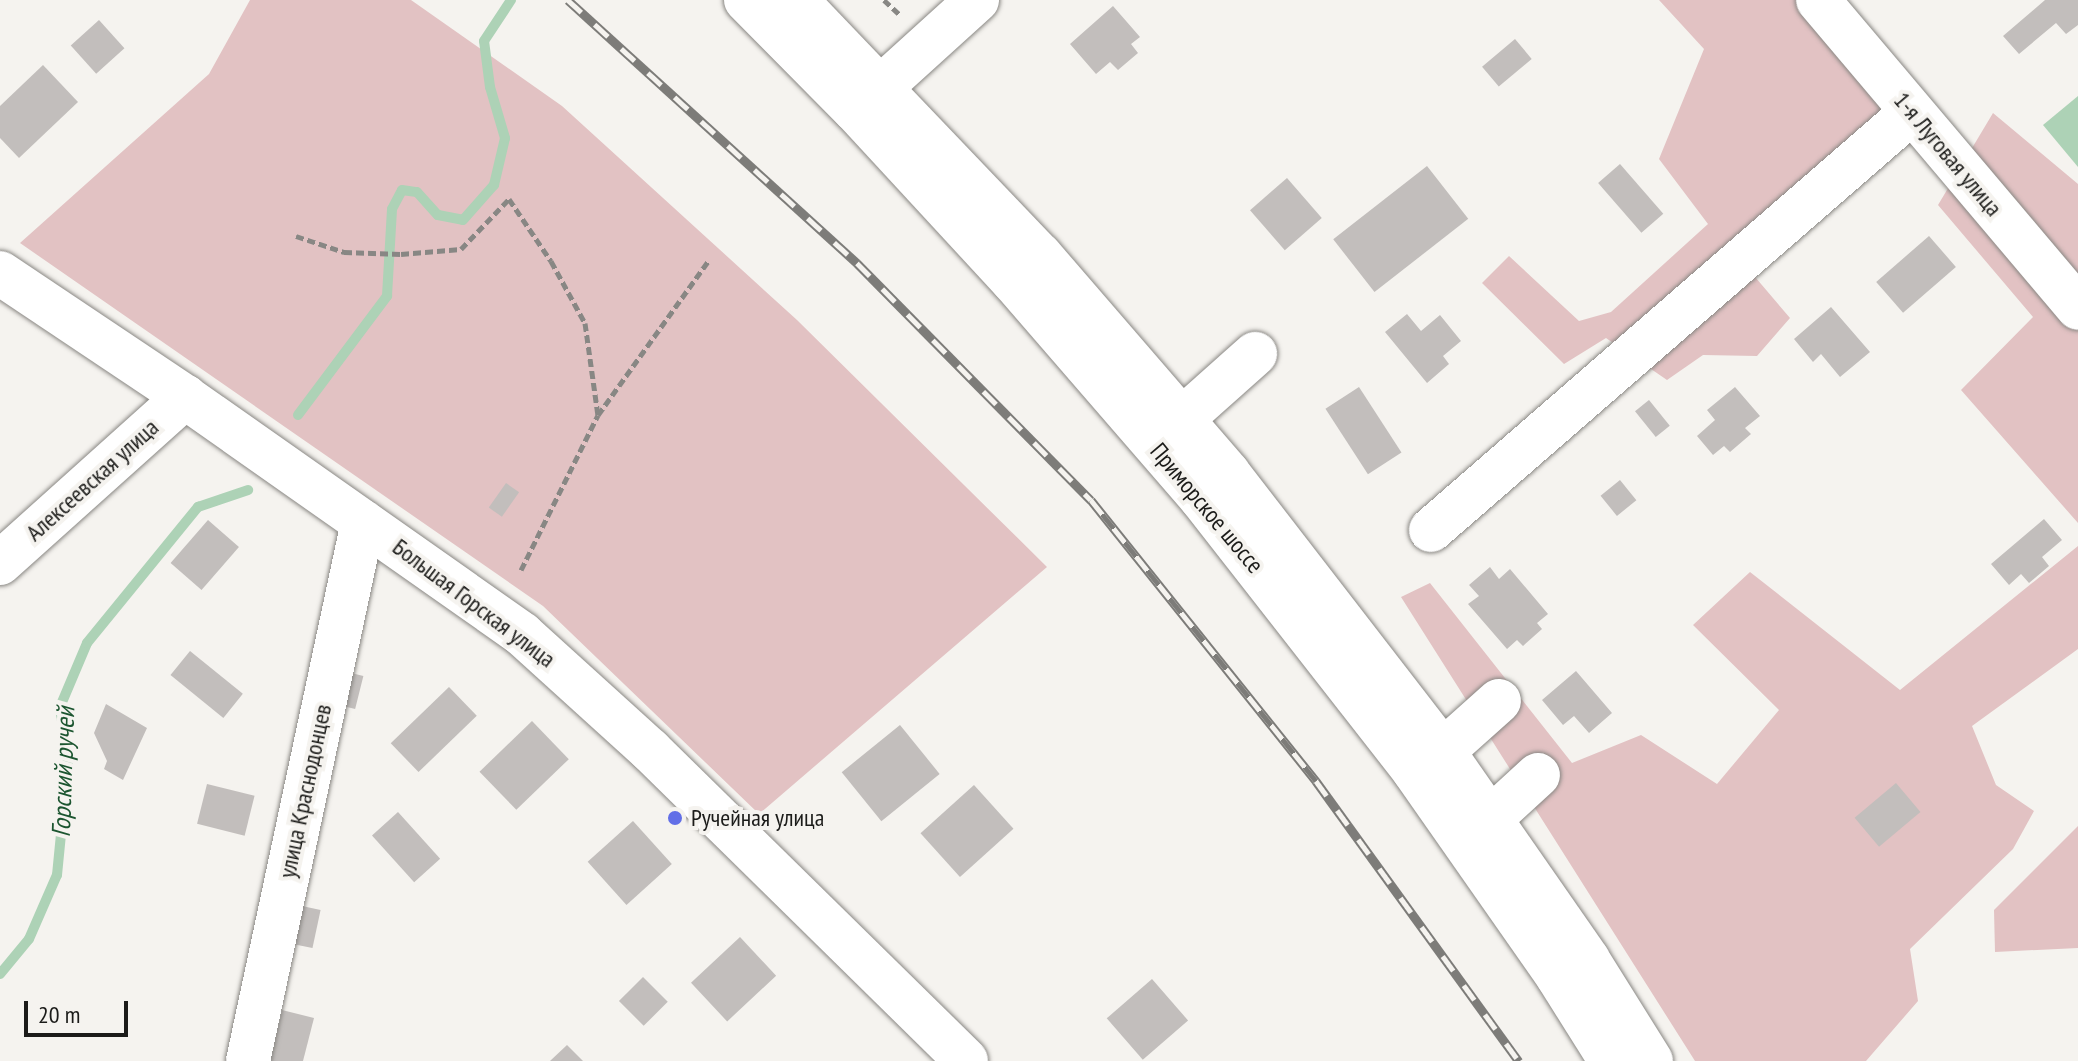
<!DOCTYPE html>
<meta charset="utf-8">
<style>
body{margin:0}
#map{position:relative;width:2078px;height:1061px;overflow:hidden;background:#f5f3ef;font-family:"PT Sans Narrow",sans-serif}
div>[style]{position:absolute}
[style*='--x']{left:calc(var(--x)*1px);top:calc(var(--y)*1px);width:calc(var(--w)*1px);rotate:calc(var(--a)*1deg)}
.green>*{inset:0;background:#e2c2c3}
.water>*{inset:0;background:#add2b6}
.stream>*{height:10px;margin:-5px;padding:0 5px;transform-origin:5px;border-radius:5px;background:#add2b6}
.building>*{inset:0;background:#c2bebc;transform-origin:0 0}
.path>*{height:5px;margin-top:-2.5px;transform-origin:0;background:repeating-linear-gradient(90deg,#888784 0 8px,transparent 0 12px)}
.roads{filter:drop-shadow(0 0 2px #898783) drop-shadow(0 0 2px #898783)}
.minor>*{height:44px;margin:-22px;padding:0 22px;transform-origin:22px;border-radius:22px;background:#fff}
.highway>*{height:44px;margin:-22px;padding:0 22px;transform-origin:22px;border-radius:22px;background:#fff}
.rail>*{height:9px;margin-top:-4.5px;transform-origin:0;background:repeating-linear-gradient(90deg,#f5f3ef 0 18px,#7d7c79 0 36px);box-sizing:border-box;border-block:2px solid #7d7c79}
.dots>*{width:22px;height:22px;translate:-50% -50%;box-sizing:border-box;border:4px solid #f5f3ef;border-radius:50%}
span{translate:-50% -50%;white-space:nowrap;text-align:center;line-height:1.15;-webkit-text-stroke:8px #f5f3ef;paint-order:stroke}
.street-label{font-size:24px;color:#1b1b19}
.poi-label{font-size:24px;color:#1b1b19}
.left{translate:0 -50%;text-align:left}
.water-label{font-size:26px;color:#1c5530;font-style:italic}
.scale{position:absolute;left:24px;top:1001px;width:104px;height:36px;box-sizing:border-box;border:4px solid #1b1b19;border-top:0;padding-left:10px;font-size:24px;line-height:28px;white-space:nowrap;color:#1b1b19;-webkit-text-stroke:6px #f5f3ef;paint-order:stroke}
</style>
<div id="map">
<div class="green">
<div style="clip-path:polygon(250px 0,411px 0,562px 106px,797px 320px,1047px 567px,759px 814px,543px 606px,20px 243px,209px 74px)"></div>
<div style="clip-path:polygon(1659px 0,1800px 0,1893px 107px,1727px 244px,1790px 318px,1757px 356px,1703px 355px,1667px 380px,1606px 338px,1564px 364px,1482px 283px,1509px 256px,1579px 321px,1611px 312px,1708px 224px,1659px 159px,1704px 49px)"></div>
<div style="clip-path:polygon(1993px 113px,2078px 184px,2078px 523px,1961px 390px,2033px 317px,1938px 205px)"></div>
<div style="clip-path:polygon(2078px 546px,2078px 649px,1972px 726px,1996px 785px,2034px 811px,2013px 849px,1910px 949px,1918px 1001px,1866px 1061px,1695px 1061px,1401px 597px,1430px 583px,1572px 763px,1641px 735px,1717px 784px,1779px 710px,1693px 625px,1750px 572px,1900px 690px)"></div>
<div style="clip-path:polygon(2078px 826px,2078px 948px,1995px 952px,1994px 910px)"></div>
</div>
<div class="water">
<div style="clip-path:polygon(2078px 96px,2078px 167px,2043px 125px)"></div>
</div>
<div class="stream">
<div style="--x:298;--y:415;--w:149;--a:-53.2"></div>
<div style="--x:387;--y:296;--w:87;--a:-86.7"></div>
<div style="--x:392;--y:209;--w:21;--a:-62"></div>
<div style="--x:402;--y:190;--w:15;--a:8"></div>
<div style="--x:417;--y:192;--w:31;--a:48"></div>
<div style="--x:438;--y:215;--w:25;--a:11"></div>
<div style="--x:463;--y:220;--w:47;--a:-48.5"></div>
<div style="--x:494;--y:185;--w:48;--a:-76.8"></div>
<div style="--x:505;--y:138;--w:53;--a:-106.4"></div>
<div style="--x:490;--y:87;--w:46;--a:-97.4"></div>
<div style="--x:484;--y:41;--w:49;--a:-56.6"></div>
<div style="--x:0;--y:974;--w:45;--a:-50.4"></div>
<div style="--x:29;--y:939;--w:70;--a:-66.4"></div>
<div style="--x:57;--y:875;--w:114;--a:-84.4"></div>
<div style="--x:68;--y:762;--w:56;--a:-98.3"></div>
<div style="--x:60;--y:707;--w:69;--a:-67.1"></div>
<div style="--x:87;--y:643;--w:176;--a:-50.8"></div>
<div style="--x:198;--y:507;--w:53;--a:-18.8"></div>
</div>
<div class="building">
<div style="clip-path:polygon(2045px 0,2078px 0,2078px 25px,2066px 34px,2056px 23px,2019px 54px,2003px 36px)"></div>
<div style="clip-path:polygon(1113px 6px,1140px 37px,1131px 44px,1138px 53px,1118px 70px,1110px 62px,1096px 74px,1070px 44px)"></div>
<div style="left:99px;top:20px;width:38px;height:38px;rotate:48deg"></div>
<div style="left:1515px;top:39px;width:26px;height:43px;rotate:50deg"></div>
<div style="clip-path:polygon(43px 65px,78px 102px,19px 158px,0 138px,0 106px)"></div>
<div style="left:1620px;top:164px;width:66px;height:29px;rotate:49deg"></div>
<div style="left:1427px;top:166px;width:67px;height:119px;rotate:52deg"></div>
<div style="left:1287px;top:178px;width:53px;height:49px;rotate:49deg"></div>
<div style="left:1929px;top:236px;width:41px;height:70px;rotate:49deg"></div>
<div style="clip-path:polygon(1831px 307px,1870px 352px,1840px 377px,1821px 354px,1813px 362px,1794px 339px)"></div>
<div style="clip-path:polygon(1407px 314px,1421px 331px,1440px 315px,1461px 341px,1443px 356px,1449px 364px,1427px 383px,1385px 332px)"></div>
<div style="left:1359px;top:387px;width:78px;height:40px;rotate:57deg"></div>
<div style="clip-path:polygon(1735px 387px,1760px 416px,1745px 428px,1751px 434px,1730px 452px,1724px 446px,1713px 455px,1697px 436px,1715px 420px,1707px 410px)"></div>
<div style="left:1649px;top:400px;width:33px;height:18px;rotate:51deg"></div>
<div style="left:1620px;top:480px;width:26px;height:25px;rotate:51deg"></div>
<div style="left:506px;top:483px;width:16px;height:30px;rotate:35deg"></div>
<div style="clip-path:polygon(2044px 519px,2062px 540px,2042px 557px,2049px 566px,2029px 583px,2021px 574px,2009px 585px,1991px 564px)"></div>
<div style="left:208px;top:520px;width:41px;height:57px;rotate:41deg"></div>
<div style="clip-path:polygon(1490px 567px,1499px 579px,1510px 569px,1548px 614px,1537px 623px,1542px 629px,1523px 646px,1517px 640px,1507px 649px,1468px 604px,1479px 596px,1469px 585px)"></div>
<div style="left:190px;top:651px;width:68px;height:31px;rotate:39deg"></div>
<div style="left:343px;top:671px;width:21px;height:34px;rotate:14deg"></div>
<div style="clip-path:polygon(1576px 671px,1612px 713px,1589px 733px,1574px 716px,1563px 725px,1542px 700px)"></div>
<div style="left:449px;top:687px;width:40px;height:81px;rotate:46deg"></div>
<div style="clip-path:polygon(106px 704px,147px 728px,123px 780px,104px 769px,107px 761px,94px 733px)"></div>
<div style="left:532px;top:721px;width:53px;height:73px;rotate:46deg"></div>
<div style="left:900px;top:725px;width:63px;height:75px;rotate:51deg"></div>
<div style="left:1896px;top:783px;width:38px;height:54px;rotate:50deg"></div>
<div style="left:207px;top:784px;width:49px;height:41px;rotate:14deg"></div>
<div style="left:974px;top:785px;width:59px;height:72px;rotate:48deg"></div>
<div style="left:398px;top:812px;width:63px;height:35px;rotate:48deg"></div>
<div style="left:633px;top:821px;width:58px;height:61px;rotate:48deg"></div>
<div style="left:302px;top:906px;width:19px;height:39px;rotate:12deg"></div>
<div style="left:740px;top:937px;width:53px;height:67px;rotate:47deg"></div>
<div style="left:643px;top:977px;width:35px;height:34px;rotate:45deg"></div>
<div style="left:1152px;top:979px;width:55px;height:60px;rotate:49deg"></div>
<div style="clip-path:polygon(282px 1010px,314px 1018px,303px 1061px,270px 1061px)"></div>
<div style="clip-path:polygon(567px 1045px,583px 1061px,550px 1061px)"></div>
</div>
<div class="path">
<div style="--x:884;--y:0;--w:23;--a:43"></div>
<div style="--x:296;--y:236;--w:51;--a:18.4"></div>
<div style="--x:344;--y:252;--w:57;--a:2"></div>
<div style="--x:401;--y:254;--w:60;--a:-4.8"></div>
<div style="--x:461;--y:249;--w:69;--a:-46.2"></div>
<div style="--x:509;--y:199;--w:75;--a:55.9"></div>
<div style="--x:551;--y:261;--w:71;--a:61.3"></div>
<div style="--x:585;--y:323;--w:93;--a:82"></div>
<div style="--x:521;--y:570;--w:173;--a:-63.6"></div>
<div style="--x:598;--y:415;--w:191;--a:-54.4"></div>
</div>
<div class="roads">
<div class="minor">
<div style="--x:1818;--y:0;--w:403;--a:49.8"></div>
<div style="--x:880;--y:88;--w:131;--a:-42.2"></div>
<div style="--x:0;--y:273;--w:223;--a:33.8"></div>
<div style="--x:185;--y:397;--w:412;--a:35.1"></div>
<div style="--x:522;--y:634;--w:173;--a:42.2"></div>
<div style="--x:650;--y:750;--w:443;--a:44.5"></div>
<div style="--x:1182;--y:419;--w:98;--a:-41.7"></div>
<div style="--x:1431;--y:530;--w:637;--a:-40.99"></div>
<div style="--x:0;--y:563;--w:249;--a:-41.9"></div>
<div style="--x:1443;--y:751;--w:75;--a:-41.8"></div>
<div style="--x:1490;--y:819;--w:65;--a:-42.5"></div>
<div style="--x:248;--y:1061;--w:551;--a:-77.96"></div>
</div>
<div class="highway">
<div style="--x:746;--y:0;--w:155;--a:45.3"></div>
<div style="--x:855;--y:110;--w:233;--a:47.3"></div>
<div style="--x:1013;--y:281;--w:287;--a:49.1"></div>
<div style="--x:1201;--y:498;--w:346;--a:52"></div>
<div style="--x:1414;--y:771;--w:251;--a:55"></div>
<div style="--x:1558;--y:977;--w:99;--a:57.8"></div>
<div style="--x:796;--y:0;--w:353;--a:46.3"></div>
<div style="--x:1040;--y:255;--w:288;--a:49.2"></div>
<div style="--x:1228;--y:473;--w:351;--a:52.3"></div>
<div style="--x:1443;--y:751;--w:254;--a:55.2"></div>
<div style="--x:1588;--y:960;--w:119;--a:58"></div>
</div>
</div>
<div class="rail">
<div style="--x:568;--y:0;--w:391;--a:42.3"></div>
<div style="--x:857;--y:263;--w:333;--a:45.4"></div>
<div style="--x:1091;--y:500;--w:360;--a:51.3"></div>
<div style="--x:1316;--y:781;--w:346;--a:54.1"></div>
</div>
<div class="dots">
<div style="left:675px;top:818px;background:#626fe7"></div>
</div>
<div class="street-label">
<span style="left:1948px;top:154px;rotate:50deg">1-я Луговая улица</span>
<span style="left:92px;top:480px;rotate:-42deg">Алексеевская улица</span>
<span style="left:1207px;top:508px;rotate:50deg">Приморское шоссе</span>
<span style="left:474px;top:603px;rotate:37deg">Большая Горская улица</span>
<span style="left:305px;top:791px;rotate:-78deg">улица Краснодонцев</span>
</div>
<div class="poi-label">
<span class="left" style="left:691px;top:818px">Ручейная улица</span>
</div>
<div class="water-label">
<span style="left:63px;top:772px;rotate:-88deg">Горский ручей</span>
</div>
<div class="scale">20 m</div>
</div>
